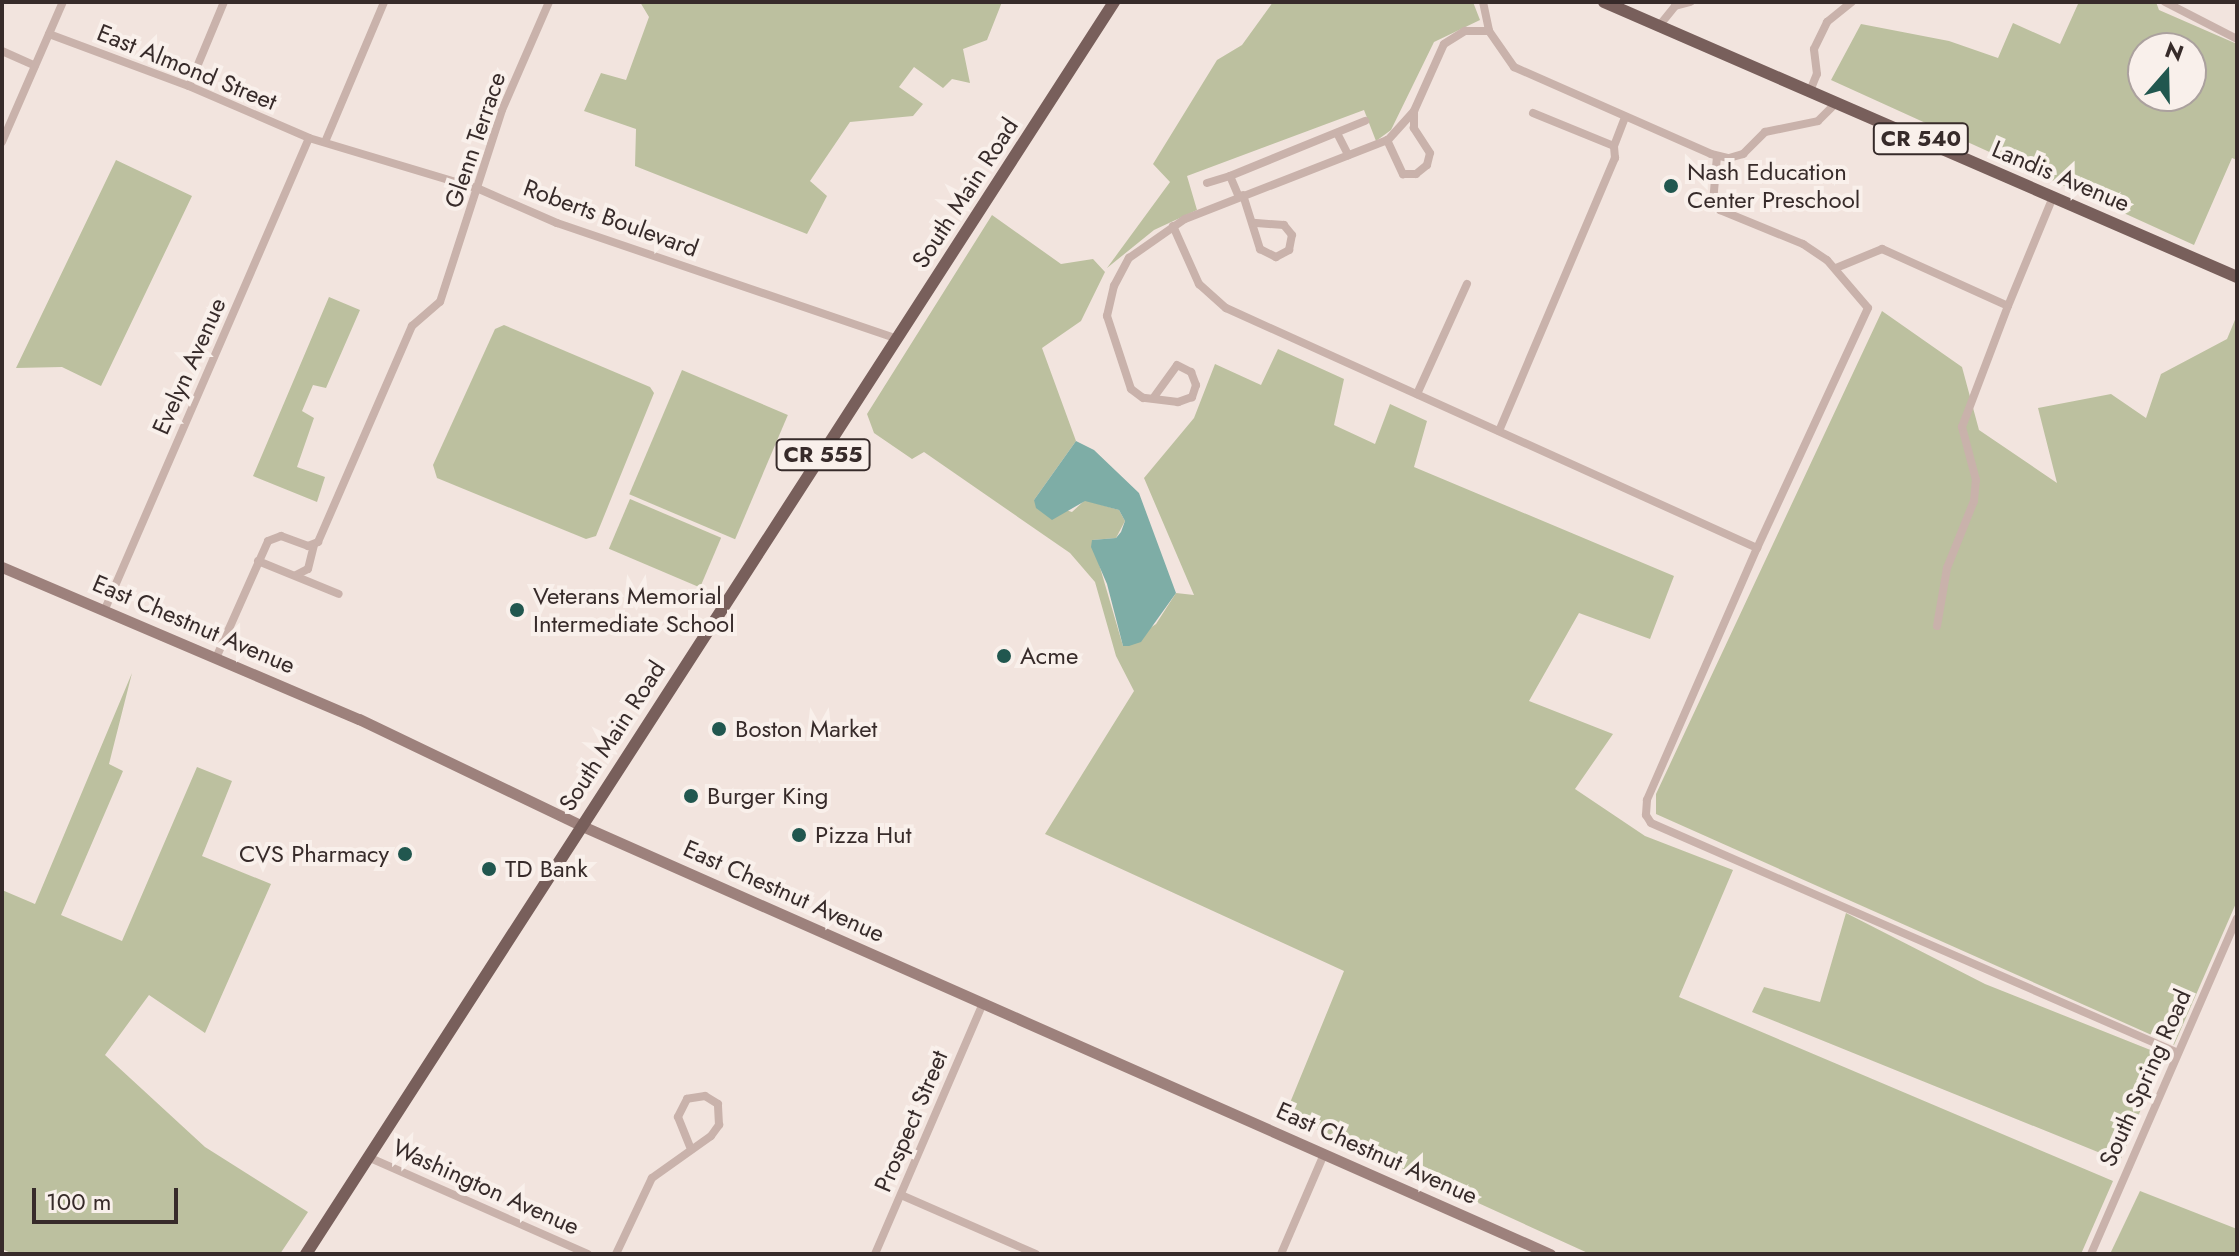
<!DOCTYPE html>
<style>
body{margin:0}
#map{position:relative;width:2239px;height:1256px;overflow:hidden;background:#f2e4de;font-family:Jost,sans-serif}
div>[style]{position:absolute}
[style*='--x']{left:calc(var(--x)*1px);top:calc(var(--y)*1px);width:calc(var(--w)*1px);rotate:calc(var(--a)*1deg)}
.green>*{inset:0;background:#bcc09f;transform-origin:0 0}
.water>*{inset:0;background:#7eada6}
.street>*{height:8px;margin:-4px;padding:0 4px;transform-origin:4px;border-radius:4px;background:#c9b2ab}
.secondary>*{height:11px;margin:-5.5px;padding:0 5.5px;transform-origin:5.5px;border-radius:5.5px;background:#9d817c}
.primary>*{height:12px;margin:-6px;padding:0 6px;transform-origin:6px;border-radius:6px;background:#785f5b}
.dots>*{width:22px;height:22px;translate:-50% -50%;box-sizing:border-box;border:4px solid #f9f0eb;border-radius:50%}
span{translate:-50% -50%;white-space:nowrap;text-align:center;line-height:1.15;-webkit-text-stroke:8px #f9f0eb;paint-order:stroke}
.shield-label span{padding:2px 6px;background:#f9f0eb;border:2px solid;border-radius:6px;-webkit-text-stroke-width:0}
.shield-label{font-size:22px;color:#372b2a;font-weight:700}
.street-label{font-size:24px;color:#372b2a}
.poi-label{font-size:24px;color:#372b2a}
.left{translate:0 -50%;text-align:left}
.right{translate:-100% -50%;text-align:right}
.frame{position:absolute;inset:0;border:4px solid #372b2a;pointer-events:none}
.north{position:absolute;left:2127px;top:32px;width:80px;height:80px;box-sizing:border-box;background:#f9f0eb;border:2px solid #aba19e;border-radius:50%;rotate:20deg;font-size:22px;font-weight:700;line-height:32px;text-align:center;color:#372b2a}
.north::after{content:'';display:block;margin:auto;width:28px;height:36px;background:#21574f;clip-path:polygon(50% 0,100% 100%,50% 72%,0 100%)}
.scale{position:absolute;left:32px;top:1188px;width:146px;height:36px;box-sizing:border-box;border:4px solid #372b2a;border-top:0;padding-left:10px;font-size:24px;line-height:28px;white-space:nowrap;color:#372b2a;-webkit-text-stroke:6px #f9f0eb;paint-order:stroke}
</style>
<div id="map">
<div class="green">
<div style="clip-path:polygon(640px 2px,1002px 2px,987px 40px,963px 49px,970px 83px,952px 79px,943px 88px,914px 67px,899px 87px,923px 104px,913px 116px,850px 122px,810px 181px,827px 196px,807px 234px,635px 166px,636px 129px,584px 111px,601px 73px,626px 80px,649px 17px)"></div>
<div style="clip-path:polygon(1273px 2px,1473px 2px,1480px 20px,1434px 42px,1391px 130px,1376px 141px,1364px 110px,1187px 176px,1197px 210px,1154px 230px,1107px 268px,1170px 182px,1153px 164px,1217px 60px,1242px 45px)"></div>
<div style="clip-path:polygon(evenodd,2074px 2px,2156px 2px,2159px 10px,2237px 44px,2237px 160px,2232px 158px,2194px 245px,1831px 80px,1861px 24px,1949px 41px,1998px 58px,2013px 23px,2060px 44px,2078px 4px,2074px 2px,2143px 48px,2191px 48px,2191px 96px,2143px 96px,2143px 48px)"></div>
<div style="clip-path:polygon(116px 160px,192px 196px,101px 386px,62px 367px,16px 368px)"></div>
<div style="clip-path:polygon(992px 215px,1061px 264px,1093px 259px,1105px 272px,1081px 321px,1042px 348px,1076px 441px,1034px 500px,1072px 512px,1085px 500px,1119px 510px,1125px 521px,1116px 538px,1092px 540px,1123px 646px,1156px 624px,1176px 593px,1194px 595px,1144px 478px,1194px 418px,1215px 364px,1261px 385px,1278px 349px,1344px 379px,1334px 425px,1375px 444px,1390px 404px,1427px 421px,1414px 467px,1674px 576px,1650px 639px,1579px 613px,1529px 701px,1613px 734px,1575px 789px,1645px 836px,1733px 870px,1679px 997px,2113px 1181px,2081px 1254px,1590px 1254px,1285px 1115px,1344px 971px,1045px 834px,1134px 691px,1116px 656px,1095px 582px,1070px 553px,924px 452px,912px 459px,874px 433px,867px 414px)"></div>
<div style="clip-path:polygon(329px 297px,360px 310px,326px 388px,313px 385px,302px 411px,314px 418px,297px 467px,325px 477px,317px 502px,253px 476px)"></div>
<div style="clip-path:polygon(1882px 311px,1962px 367px,1979px 430px,2057px 483px,2038px 408px,2111px 394px,2146px 418px,2161px 374px,2227px 339px,2237px 315px,2237px 901px,2174px 1045px,1656px 814px,1656px 794px)"></div>
<div style="clip-path:polygon(504px 325px,650px 387px,654px 393px,596px 536px,586px 539px,437px 478px,433px 465px,495px 329px)"></div>
<div style="left:682px;top:370px;width:115px;height:135px;rotate:23deg"></div>
<div style="left:630px;top:499px;width:99px;height:54px;rotate:23deg"></div>
<div style="clip-path:polygon(132px 673px,109px 764px,123px 771px,61px 915px,122px 941px,197px 767px,232px 781px,202px 856px,271px 884px,205px 1033px,149px 995px,105px 1055px,205px 1147px,308px 1212px,280px 1254px,13px 1254px,2px 1249px,2px 890px,35px 904px)"></div>
<div style="clip-path:polygon(1846px 913px,1985px 984px,2163px 1055px,2120px 1161px,1752px 1012px,1764px 987px,1820px 1002px)"></div>
<div style="clip-path:polygon(2140px 1191px,2237px 1229px,2237px 1254px,2110px 1254px)"></div>
</div>
<div class="water">
<div style="clip-path:polygon(1076px 441px,1094px 450px,1139px 493px,1176px 593px,1141px 642px,1129px 646px,1123px 646px,1107px 584px,1091px 547px,1092px 540px,1116px 538px,1121px 532px,1125px 521px,1119px 510px,1085px 501px,1052px 520px,1036px 508px,1034px 500px)"></div>
</div>
<div class="street">
<div style="--x:1483;--y:2;--w:30;--a:78"></div>
<div style="--x:1489;--y:31;--w:44;--a:55.2"></div>
<div style="--x:1514;--y:67;--w:215;--a:23.8"></div>
<div style="--x:1711;--y:154;--w:18;--a:13"></div>
<div style="--x:1729;--y:158;--w:15;--a:-16"></div>
<div style="--x:1743;--y:154;--w:31;--a:-45"></div>
<div style="--x:1765;--y:132;--w:54;--a:-11.7"></div>
<div style="--x:1818;--y:121;--w:25;--a:-45"></div>
<div style="--x:2165;--y:2;--w:81;--a:27.2"></div>
<div style="--x:1659;--y:26;--w:26;--a:-51"></div>
<div style="--x:1675;--y:6;--w:16;--a:-15"></div>
<div style="--x:49;--y:34;--w:149;--a:20.4"></div>
<div style="--x:189;--y:86;--w:131;--a:23.4"></div>
<div style="--x:309;--y:138;--w:177;--a:16.7"></div>
<div style="--x:479;--y:189;--w:85;--a:23.6"></div>
<div style="--x:557;--y:223;--w:360;--a:18.8"></div>
<div style="--x:2;--y:51;--w:36;--a:24"></div>
<div style="--x:189;--y:86;--w:91;--a:-67.4"></div>
<div style="--x:1810;--y:91;--w:18;--a:-68"></div>
<div style="--x:1817;--y:74;--w:25;--a:-97"></div>
<div style="--x:1814;--y:49;--w:30;--a:-64"></div>
<div style="--x:1827;--y:22;--w:32;--a:-39"></div>
<div style="--x:1533;--y:113;--w:87;--a:22.2"></div>
<div style="--x:1614;--y:146;--w:30;--a:-69"></div>
<div style="--x:1337;--y:133;--w:25;--a:63"></div>
<div style="--x:1387;--y:140;--w:38;--a:65"></div>
<div style="--x:1403;--y:174;--w:13;--a:0"></div>
<div style="--x:1416;--y:174;--w:14;--a:-39"></div>
<div style="--x:1427;--y:165;--w:12;--a:-76"></div>
<div style="--x:1430;--y:153;--w:30;--a:-123"></div>
<div style="--x:1414;--y:128;--w:16;--a:-90"></div>
<div style="--x:2;--y:142;--w:153;--a:-66.5"></div>
<div style="--x:325;--y:142;--w:152;--a:-67.1"></div>
<div style="--x:1717;--y:156;--w:47;--a:94.9"></div>
<div style="--x:1713;--y:203;--w:10;--a:45"></div>
<div style="--x:1720;--y:210;--w:90;--a:22.3"></div>
<div style="--x:1803;--y:244;--w:29;--a:34"></div>
<div style="--x:1827;--y:260;--w:63;--a:49.5"></div>
<div style="--x:1868;--y:308;--w:264;--a:114.8"></div>
<div style="--x:1757;--y:548;--w:275;--a:113.6"></div>
<div style="--x:1647;--y:800;--w:15;--a:94"></div>
<div style="--x:1646;--y:815;--w:9;--a:58"></div>
<div style="--x:1651;--y:823;--w:575;--a:23.58"></div>
<div style="--x:1230;--y:176;--w:146;--a:-22.2"></div>
<div style="--x:1207;--y:183;--w:24;--a:-17"></div>
<div style="--x:1230;--y:176;--w:23;--a:67"></div>
<div style="--x:1243;--y:195;--w:57;--a:72.5"></div>
<div style="--x:1260;--y:249;--w:18;--a:27"></div>
<div style="--x:1276;--y:257;--w:15;--a:-28"></div>
<div style="--x:1289;--y:250;--w:15;--a:-79"></div>
<div style="--x:1292;--y:235;--w:13;--a:-129"></div>
<div style="--x:1284;--y:225;--w:31;--a:-176"></div>
<div style="--x:1173;--y:226;--w:64;--a:65.9"></div>
<div style="--x:1199;--y:284;--w:36;--a:42"></div>
<div style="--x:1226;--y:308;--w:583;--a:24.32"></div>
<div style="--x:1836;--y:268;--w:50;--a:-22.4"></div>
<div style="--x:1882;--y:249;--w:138;--a:24.3"></div>
<div style="--x:2008;--y:306;--w:118;--a:-67.6"></div>
<div style="--x:1417;--y:394;--w:121;--a:-65.6"></div>
<div style="--x:1154;--y:397;--w:39;--a:-54"></div>
<div style="--x:1177;--y:365;--w:16;--a:27"></div>
<div style="--x:1191;--y:372;--w:14;--a:69"></div>
<div style="--x:1196;--y:385;--w:13;--a:108"></div>
<div style="--x:1192;--y:397;--w:15;--a:160"></div>
<div style="--x:1178;--y:402;--w:35;--a:-173"></div>
<div style="--x:1143;--y:398;--w:15;--a:-143"></div>
<div style="--x:1131;--y:389;--w:77;--a:-108.2"></div>
<div style="--x:1107;--y:316;--w:31;--a:-77"></div>
<div style="--x:1114;--y:286;--w:32;--a:-62"></div>
<div style="--x:1129;--y:258;--w:68;--a:-34.9"></div>
<div style="--x:1185;--y:219;--w:218;--a:-21.3"></div>
<div style="--x:1388;--y:140;--w:39;--a:-48"></div>
<div style="--x:1414;--y:111;--w:73;--a:-65.9"></div>
<div style="--x:1444;--y:44;--w:25;--a:-32"></div>
<div style="--x:1465;--y:31;--w:24;--a:0"></div>
<div style="--x:1499;--y:431;--w:297;--a:-67"></div>
<div style="--x:1615;--y:158;--w:12;--a:-95"></div>
<div style="--x:258;--y:561;--w:87;--a:22.2"></div>
<div style="--x:296;--y:575;--w:13;--a:-27"></div>
<div style="--x:308;--y:569;--w:25;--a:-76"></div>
<div style="--x:105;--y:609;--w:513;--a:-66.58"></div>
<div style="--x:1937;--y:626;--w:59;--a:-80.2"></div>
<div style="--x:1947;--y:568;--w:72;--a:-68.1"></div>
<div style="--x:1974;--y:501;--w:21;--a:-85"></div>
<div style="--x:1976;--y:480;--w:55;--a:-104.8"></div>
<div style="--x:1962;--y:427;--w:129;--a:-69.2"></div>
<div style="--x:216;--y:658;--w:128;--a:-66"></div>
<div style="--x:268;--y:541;--w:14;--a:-21"></div>
<div style="--x:281;--y:536;--w:29;--a:20"></div>
<div style="--x:308;--y:546;--w:11;--a:-22"></div>
<div style="--x:318;--y:542;--w:236;--a:-66.5"></div>
<div style="--x:412;--y:326;--w:37;--a:-41"></div>
<div style="--x:440;--y:302;--w:202;--a:-72.1"></div>
<div style="--x:502;--y:110;--w:118;--a:-66.5"></div>
<div style="--x:368;--y:1157;--w:240;--a:23.8"></div>
<div style="--x:901;--y:1195;--w:147;--a:23.6"></div>
<div style="--x:616;--y:1254;--w:84;--a:-64.7"></div>
<div style="--x:652;--y:1178;--w:72;--a:-35.4"></div>
<div style="--x:711;--y:1136;--w:14;--a:-54"></div>
<div style="--x:719;--y:1125;--w:21;--a:-93"></div>
<div style="--x:718;--y:1104;--w:15;--a:-148"></div>
<div style="--x:705;--y:1096;--w:18;--a:171"></div>
<div style="--x:687;--y:1099;--w:20;--a:117"></div>
<div style="--x:678;--y:1117;--w:35;--a:68"></div>
<div style="--x:875;--y:1254;--w:273;--a:-66.7"></div>
<div style="--x:1281;--y:1254;--w:109;--a:-66.7"></div>
<div style="--x:2091;--y:1254;--w:366;--a:-66.5"></div>
</div>
<div class="secondary">
<div style="--x:2;--y:567;--w:388;--a:23.1"></div>
<div style="--x:359;--y:719;--w:245;--a:25.6"></div>
<div style="--x:580;--y:825;--w:1061;--a:23.86"></div>
</div>
<div class="primary">
<div style="--x:1604;--y:2;--w:690;--a:23.48"></div>
<div style="--x:306;--y:1254;--w:1490;--a:-57.16"></div>
</div>
<div class="dots">
<div style="left:1671px;top:186px;background:#21574f"></div>
<div style="left:517px;top:610px;background:#21574f"></div>
<div style="left:1004px;top:656px;background:#21574f"></div>
<div style="left:719px;top:729px;background:#21574f"></div>
<div style="left:691px;top:796px;background:#21574f"></div>
<div style="left:799px;top:835px;background:#21574f"></div>
<div style="left:405px;top:854px;background:#21574f"></div>
<div style="left:489px;top:869px;background:#21574f"></div>
</div>
<div class="shield-label">
<span style="left:1921px;top:139px">CR 540</span>
<span style="left:823px;top:455px">CR 555</span>
</div>
<div class="street-label">
<span style="left:187px;top:67px;rotate:22deg">East Almond Street</span>
<span style="left:475px;top:140px;rotate:-71deg">Glenn Terrace</span>
<span style="left:2061px;top:176px;rotate:23deg">Landis Avenue</span>
<span style="left:965px;top:193px;rotate:-57deg">South Main Road</span>
<span style="left:611px;top:218px;rotate:20deg">Roberts Boulevard</span>
<span style="left:189px;top:366px;rotate:-66deg">Evelyn Avenue</span>
<span style="left:194px;top:624px;rotate:23deg">East Chestnut Avenue</span>
<span style="left:612px;top:736px;rotate:-57deg">South Main Road</span>
<span style="left:784px;top:891px;rotate:24deg">East Chestnut Avenue</span>
<span style="left:2145px;top:1078px;rotate:-66deg">South Spring Road</span>
<span style="left:911px;top:1121px;rotate:-67deg">Prospect Street</span>
<span style="left:1377px;top:1153px;rotate:24deg">East Chestnut Avenue</span>
<span style="left:486px;top:1187px;rotate:24deg">Washington Avenue</span>
</div>
<div class="poi-label">
<span class="left" style="left:1687px;top:186px">Nash Education<br>Center Preschool</span>
<span class="left" style="left:533px;top:610px">Veterans Memorial<br>Intermediate School</span>
<span class="left" style="left:1020px;top:656px">Acme</span>
<span class="left" style="left:735px;top:729px">Boston Market</span>
<span class="left" style="left:707px;top:796px">Burger King</span>
<span class="left" style="left:815px;top:835px">Pizza Hut</span>
<span class="right" style="left:389px;top:854px">CVS Pharmacy</span>
<span class="left" style="left:505px;top:869px">TD Bank</span>
</div>
<div class="frame"></div>
<div class="north">N</div>
<div class="scale">100 m</div>
</div>
